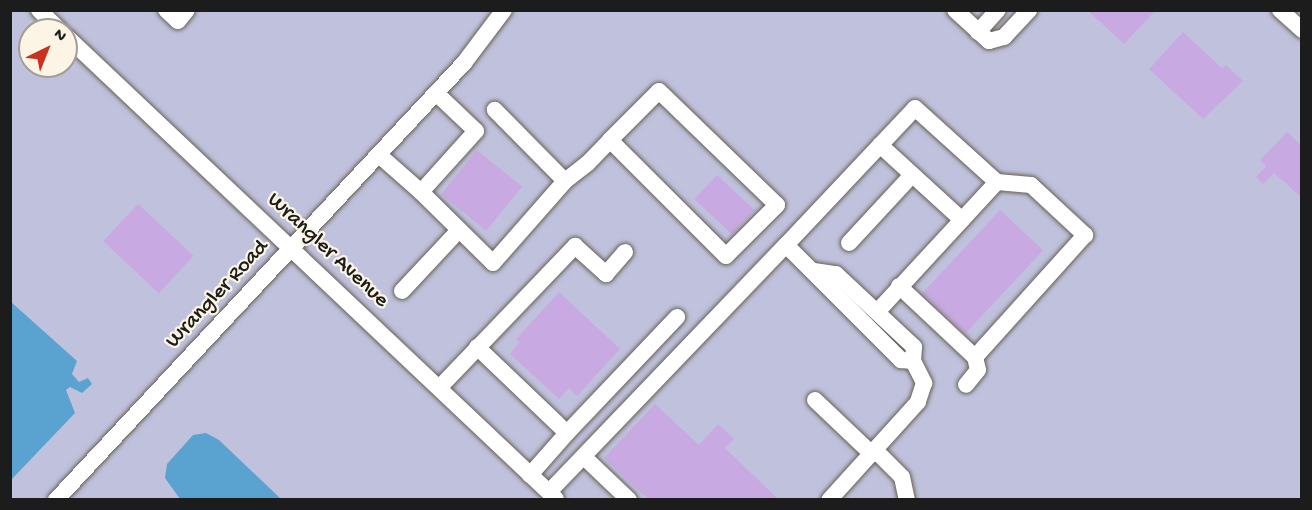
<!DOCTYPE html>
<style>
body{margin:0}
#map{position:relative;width:1312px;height:510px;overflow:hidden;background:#f1e0c0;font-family:"Gochi Hand",sans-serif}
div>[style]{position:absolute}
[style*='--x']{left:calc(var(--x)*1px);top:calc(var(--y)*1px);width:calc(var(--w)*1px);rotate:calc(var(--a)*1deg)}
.industrial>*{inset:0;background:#c0c2dd}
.water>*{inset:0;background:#5aa3d1}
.building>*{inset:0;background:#c9a9e1;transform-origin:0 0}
.roads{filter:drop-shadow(0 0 2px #676155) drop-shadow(0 0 2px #676155)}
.minor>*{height:16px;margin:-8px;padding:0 8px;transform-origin:8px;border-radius:8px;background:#fff}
span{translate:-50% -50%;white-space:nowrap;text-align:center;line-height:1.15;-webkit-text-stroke:4.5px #fcf5e5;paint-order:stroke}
.street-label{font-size:22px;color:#1c1c1c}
.frame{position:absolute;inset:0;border:12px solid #1c1c1c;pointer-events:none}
.north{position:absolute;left:18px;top:18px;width:60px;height:60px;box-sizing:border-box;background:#fcf5e5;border:2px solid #a29e95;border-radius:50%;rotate:43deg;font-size:16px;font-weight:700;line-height:24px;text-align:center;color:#1c1c1c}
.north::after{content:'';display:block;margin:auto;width:21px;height:27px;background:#c8321e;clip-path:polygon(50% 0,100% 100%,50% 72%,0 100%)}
</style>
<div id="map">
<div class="industrial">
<div style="clip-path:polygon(evenodd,11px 11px,1301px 11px,1301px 499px,11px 499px,11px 11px,30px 30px,66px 30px,66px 66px,30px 66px,30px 30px)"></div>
</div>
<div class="water">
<div style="clip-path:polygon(11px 302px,77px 361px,72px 374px,79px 382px,88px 378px,92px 384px,82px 393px,70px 387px,66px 390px,75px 413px,11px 480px)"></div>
<div style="clip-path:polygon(206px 433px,219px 440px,281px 499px,180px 499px,165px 478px,167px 464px,193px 435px)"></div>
</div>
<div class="building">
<div style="clip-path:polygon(1087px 10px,1156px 10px,1124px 44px)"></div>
<div style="clip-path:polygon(1183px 32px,1222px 68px,1226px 65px,1243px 81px,1203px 119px,1149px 69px)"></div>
<div style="clip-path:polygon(1287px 132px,1302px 146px,1302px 198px,1274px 173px,1263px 184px,1256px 177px,1266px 166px,1260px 160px)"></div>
<div style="left:477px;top:150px;width:58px;height:57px;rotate:39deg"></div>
<div style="left:717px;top:175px;width:51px;height:33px;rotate:43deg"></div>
<div style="left:138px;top:204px;width:76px;height:51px;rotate:43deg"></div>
<div style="left:1000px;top:210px;width:59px;height:114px;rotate:43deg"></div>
<div style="clip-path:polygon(559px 292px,620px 349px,577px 396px,569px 388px,559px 399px,510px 354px,520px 342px,516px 339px)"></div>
<div style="clip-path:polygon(655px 404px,699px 445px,718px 424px,734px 439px,725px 448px,779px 500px,649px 500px,604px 458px)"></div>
</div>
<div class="roads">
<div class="minor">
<div style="--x:39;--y:10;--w:29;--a:44"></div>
<div style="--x:166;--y:10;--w:16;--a:43"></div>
<div style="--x:178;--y:21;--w:14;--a:-51"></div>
<div style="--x:955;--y:10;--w:46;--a:42.4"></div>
<div style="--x:989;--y:41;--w:16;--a:-15"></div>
<div style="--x:1004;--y:37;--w:37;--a:-47"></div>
<div style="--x:1280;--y:10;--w:30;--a:42"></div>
<div style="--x:978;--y:32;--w:30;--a:-48"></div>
<div style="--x:66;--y:36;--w:674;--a:43.38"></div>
<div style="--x:880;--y:145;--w:111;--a:42.4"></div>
<div style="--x:379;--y:155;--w:56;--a:41.4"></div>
<div style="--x:421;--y:192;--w:82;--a:-48"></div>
<div style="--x:476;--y:131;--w:55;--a:-136.5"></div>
<div style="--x:565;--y:181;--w:29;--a:-38"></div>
<div style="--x:588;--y:163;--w:32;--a:-46"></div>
<div style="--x:610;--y:140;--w:69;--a:-45"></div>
<div style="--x:659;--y:91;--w:164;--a:44"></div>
<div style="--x:777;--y:205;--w:72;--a:135"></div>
<div style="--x:726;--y:256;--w:164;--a:-135"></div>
<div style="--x:421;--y:192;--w:101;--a:44.6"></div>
<div style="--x:493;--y:263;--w:109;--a:-48.7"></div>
<div style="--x:565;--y:181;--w:100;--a:-134.6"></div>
<div style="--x:849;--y:243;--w:93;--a:-47.2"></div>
<div style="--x:786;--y:245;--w:188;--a:-46.7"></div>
<div style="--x:915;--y:108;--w:110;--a:42.1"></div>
<div style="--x:814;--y:271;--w:22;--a:8"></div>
<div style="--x:836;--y:274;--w:107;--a:43.1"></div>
<div style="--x:914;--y:347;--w:14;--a:94"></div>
<div style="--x:899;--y:286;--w:104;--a:43.1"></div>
<div style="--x:402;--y:291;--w:83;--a:-46.9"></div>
<div style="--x:877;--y:312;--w:177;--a:-47.3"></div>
<div style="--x:997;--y:182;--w:34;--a:5"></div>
<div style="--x:1031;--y:185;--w:74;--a:42.8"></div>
<div style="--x:1085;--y:235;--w:164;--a:132"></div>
<div style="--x:975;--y:357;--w:13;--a:77"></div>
<div style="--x:978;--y:370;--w:19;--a:129"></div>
<div style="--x:477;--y:347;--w:124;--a:43.7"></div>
<div style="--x:567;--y:433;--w:56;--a:131.4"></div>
<div style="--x:439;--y:388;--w:197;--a:-46.2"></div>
<div style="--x:575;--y:246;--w:42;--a:42.1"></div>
<div style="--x:606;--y:274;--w:29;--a:-49"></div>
<div style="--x:815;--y:400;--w:79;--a:43.5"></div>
<div style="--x:567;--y:433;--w:160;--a:-46.5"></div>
<div style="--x:875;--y:450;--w:38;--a:45"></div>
<div style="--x:902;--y:477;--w:24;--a:78"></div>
<div style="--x:584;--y:457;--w:62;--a:43.7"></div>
<div style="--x:549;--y:492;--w:342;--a:-46.2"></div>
<div style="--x:786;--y:245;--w:163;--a:45"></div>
<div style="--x:901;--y:360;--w:12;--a:5"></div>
<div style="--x:913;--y:361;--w:25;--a:63"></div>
<div style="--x:924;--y:383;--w:20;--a:108"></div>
<div style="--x:918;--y:402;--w:132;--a:132.2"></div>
<div style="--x:56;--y:500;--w:598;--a:-46.97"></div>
<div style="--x:464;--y:63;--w:66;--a:-53"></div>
</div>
</div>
<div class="street-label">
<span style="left:327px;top:251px;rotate:43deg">Wrangler Avenue</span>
<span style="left:218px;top:295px;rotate:-47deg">Wrangler Road</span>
</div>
<div class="frame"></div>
<div class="north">N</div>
</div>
